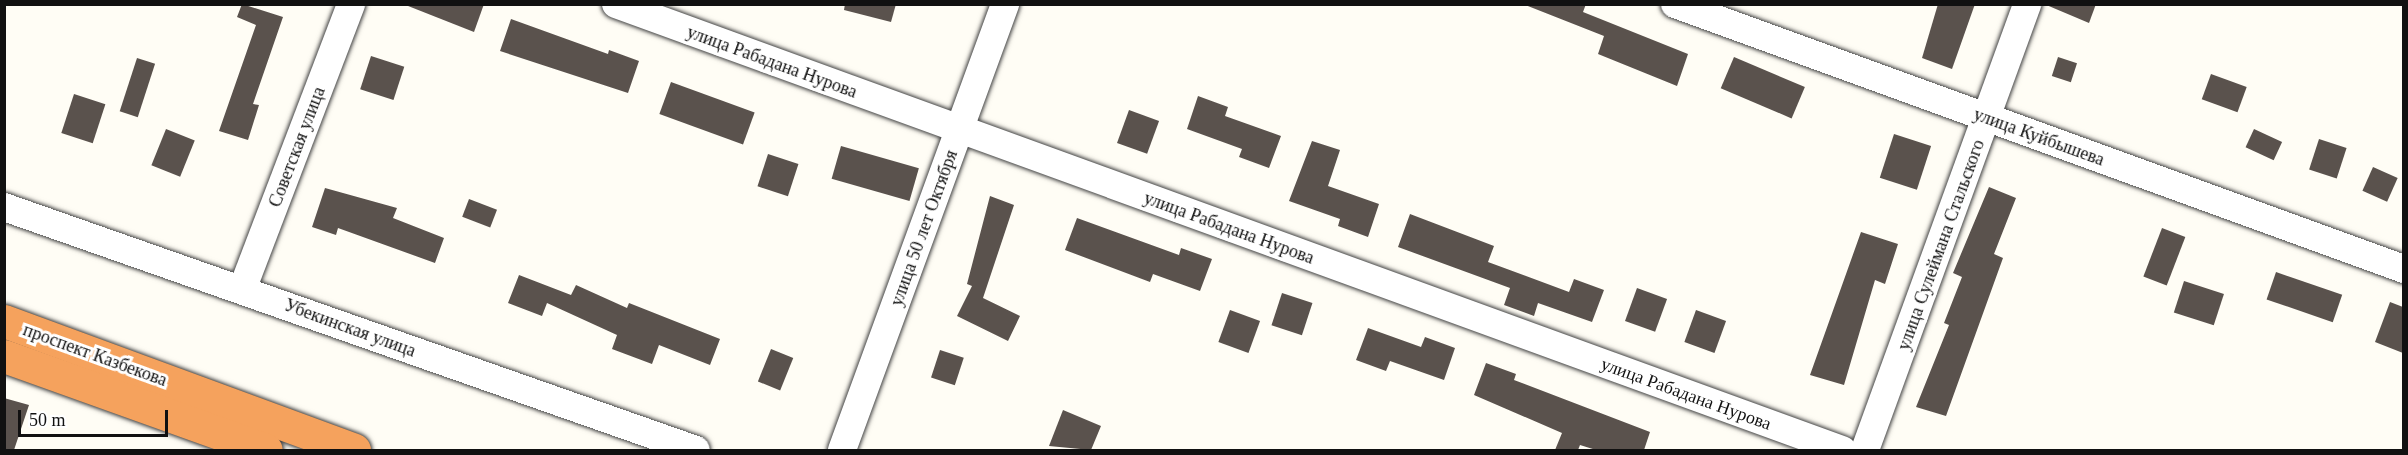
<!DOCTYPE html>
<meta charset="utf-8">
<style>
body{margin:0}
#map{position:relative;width:2408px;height:455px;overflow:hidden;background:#fffdf5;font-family:"Times New Roman",serif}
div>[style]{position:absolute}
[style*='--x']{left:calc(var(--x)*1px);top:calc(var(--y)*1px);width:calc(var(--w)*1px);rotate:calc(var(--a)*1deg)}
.building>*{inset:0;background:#5a524d;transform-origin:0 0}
.roads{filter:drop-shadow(0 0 2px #444) drop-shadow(0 0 2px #444)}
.minor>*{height:28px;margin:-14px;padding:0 14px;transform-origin:14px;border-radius:14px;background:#fff}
.highway>*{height:33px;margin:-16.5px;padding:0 16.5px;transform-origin:16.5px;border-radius:16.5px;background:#f5a25d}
span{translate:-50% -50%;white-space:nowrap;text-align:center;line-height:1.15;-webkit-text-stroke:6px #fff;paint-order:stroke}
.street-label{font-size:18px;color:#111}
.frame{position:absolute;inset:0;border:6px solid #111;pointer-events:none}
.scale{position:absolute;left:18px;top:410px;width:150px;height:27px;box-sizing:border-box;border:3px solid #111;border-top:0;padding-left:8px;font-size:18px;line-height:21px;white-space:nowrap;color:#111;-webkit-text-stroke:4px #fff;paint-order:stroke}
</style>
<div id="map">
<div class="building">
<div style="clip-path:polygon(242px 4px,283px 17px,253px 104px,259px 105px,248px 140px,219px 131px,256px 25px,237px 17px)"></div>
<div style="clip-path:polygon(403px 4px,484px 4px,474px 32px)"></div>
<div style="clip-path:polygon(845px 4px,896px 4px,891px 22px,844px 10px)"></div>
<div style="clip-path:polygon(1523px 4px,1586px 4px,1583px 12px,1688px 54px,1677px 86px,1598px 54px,1604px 36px)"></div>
<div style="clip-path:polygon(1938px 4px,1975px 4px,1952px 69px,1922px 58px)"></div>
<div style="clip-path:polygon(2044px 4px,2096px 4px,2089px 23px)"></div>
<div style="clip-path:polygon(511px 19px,608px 54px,609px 50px,639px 61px,628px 93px,500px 51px)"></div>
<div style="left:371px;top:56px;width:35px;height:35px;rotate:18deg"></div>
<div style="left:1734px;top:57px;width:77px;height:34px;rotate:23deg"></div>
<div style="left:2058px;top:57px;width:20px;height:20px;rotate:18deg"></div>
<div style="left:137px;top:58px;width:19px;height:56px;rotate:18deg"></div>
<div style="left:2211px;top:74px;width:38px;height:27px;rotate:20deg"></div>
<div style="left:671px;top:82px;width:89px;height:34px;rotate:20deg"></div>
<div style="left:74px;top:94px;width:33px;height:41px;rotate:18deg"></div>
<div style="clip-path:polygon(1198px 96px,1228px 107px,1225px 116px,1281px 136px,1269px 168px,1239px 157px,1242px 149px,1187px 129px)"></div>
<div style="left:1129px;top:110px;width:32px;height:35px;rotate:20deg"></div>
<div style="left:166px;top:129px;width:31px;height:39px;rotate:22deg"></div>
<div style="left:2254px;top:129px;width:31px;height:20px;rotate:25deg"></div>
<div style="left:1894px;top:134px;width:39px;height:46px;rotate:18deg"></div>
<div style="left:2319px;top:139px;width:29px;height:32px;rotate:18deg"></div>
<div style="clip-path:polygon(1312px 141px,1340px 150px,1328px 186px,1379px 204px,1368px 237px,1338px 226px,1340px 219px,1289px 201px)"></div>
<div style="left:841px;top:146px;width:81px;height:34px;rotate:16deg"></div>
<div style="left:768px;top:154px;width:32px;height:34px;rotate:18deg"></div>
<div style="left:2373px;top:167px;width:27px;height:26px;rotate:24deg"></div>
<div style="clip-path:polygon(1989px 187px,2016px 198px,1994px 254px,2003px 258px,1946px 416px,1916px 407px,1949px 325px,1944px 323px,1962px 277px,1953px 273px)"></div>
<div style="clip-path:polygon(325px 188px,397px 208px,393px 218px,444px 238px,435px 263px,338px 228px,336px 235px,312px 227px)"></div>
<div style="clip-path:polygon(990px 196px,1014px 205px,983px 298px,1020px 316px,1008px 341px,957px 316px,972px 286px,967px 284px)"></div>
<div style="left:469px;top:199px;width:30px;height:19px;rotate:21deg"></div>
<div style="clip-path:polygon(1410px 214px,1494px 246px,1488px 262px,1569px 292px,1574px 279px,1604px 290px,1592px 322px,1538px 303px,1534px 316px,1504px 305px,1510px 288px,1398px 247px)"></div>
<div style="clip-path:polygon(1077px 218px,1179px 255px,1181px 248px,1212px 259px,1200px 291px,1153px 274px,1150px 282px,1065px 250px)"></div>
<div style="left:2162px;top:228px;width:25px;height:52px;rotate:21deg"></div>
<div style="clip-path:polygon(1861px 232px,1898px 244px,1885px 284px,1875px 280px,1844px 385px,1810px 375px)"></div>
<div style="left:2276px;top:272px;width:70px;height:29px;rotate:19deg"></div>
<div style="clip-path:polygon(519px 275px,571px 295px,576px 285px,627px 308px,629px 303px,720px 339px,710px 365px,659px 345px,652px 364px,612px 349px,617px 335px,547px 303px,542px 316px,508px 303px)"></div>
<div style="left:2184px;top:281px;width:42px;height:33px;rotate:18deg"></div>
<div style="left:1637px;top:288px;width:32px;height:35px;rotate:20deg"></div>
<div style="left:1282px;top:293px;width:32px;height:34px;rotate:18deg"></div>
<div style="clip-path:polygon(2390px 302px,2403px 307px,2403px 353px,2375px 342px)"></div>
<div style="left:1230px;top:310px;width:32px;height:34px;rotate:20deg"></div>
<div style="left:1696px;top:310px;width:32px;height:34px;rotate:20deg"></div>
<div style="clip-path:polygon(1368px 328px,1421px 347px,1425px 337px,1455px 348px,1444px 380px,1390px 361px,1386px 371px,1356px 360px)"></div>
<div style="left:771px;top:349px;width:24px;height:35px;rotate:22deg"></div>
<div style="left:940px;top:350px;width:25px;height:29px;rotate:18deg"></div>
<div style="clip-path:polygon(1486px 363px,1516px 374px,1514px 380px,1650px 432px,1644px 450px,1596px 450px,1580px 445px,1578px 450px,1555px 450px,1562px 433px,1474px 395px)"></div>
<div style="clip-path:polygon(4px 398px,29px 405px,14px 450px,4px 450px)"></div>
<div style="clip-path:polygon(1063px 410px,1101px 426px,1091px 450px,1049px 446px)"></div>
</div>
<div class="roads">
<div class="minor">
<div style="--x:616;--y:4;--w:1305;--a:19.99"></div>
<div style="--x:1675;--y:4;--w:776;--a:19.98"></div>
<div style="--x:4;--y:207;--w:733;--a:19.35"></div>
<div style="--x:242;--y:290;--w:306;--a:-69.1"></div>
<div style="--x:842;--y:450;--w:475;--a:-69.9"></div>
<div style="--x:1865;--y:450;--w:475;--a:-70"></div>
</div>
<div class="highway">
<div style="--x:4;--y:321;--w:373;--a:20.2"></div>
<div style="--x:4;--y:356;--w:278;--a:19.7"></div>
</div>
</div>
<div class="street-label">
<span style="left:772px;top:62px;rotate:20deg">улица Рабадана Нурова</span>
<span style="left:2039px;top:137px;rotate:20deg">улица Куйбышева</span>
<span style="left:297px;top:147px;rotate:-69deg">Советская улица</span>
<span style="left:924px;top:228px;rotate:-70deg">улица 50 лет Октября</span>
<span style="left:1229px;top:228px;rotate:20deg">улица Рабадана Нурова</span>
<span style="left:1941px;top:245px;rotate:-70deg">улица Сулеймана Стальского</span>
<span style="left:350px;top:328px;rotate:20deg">Убекинская улица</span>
<span style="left:95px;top:355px;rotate:20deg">проспект Казбекова</span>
<span style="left:1686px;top:394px;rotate:20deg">улица Рабадана Нурова</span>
</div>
<div class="frame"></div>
<div class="scale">50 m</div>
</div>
